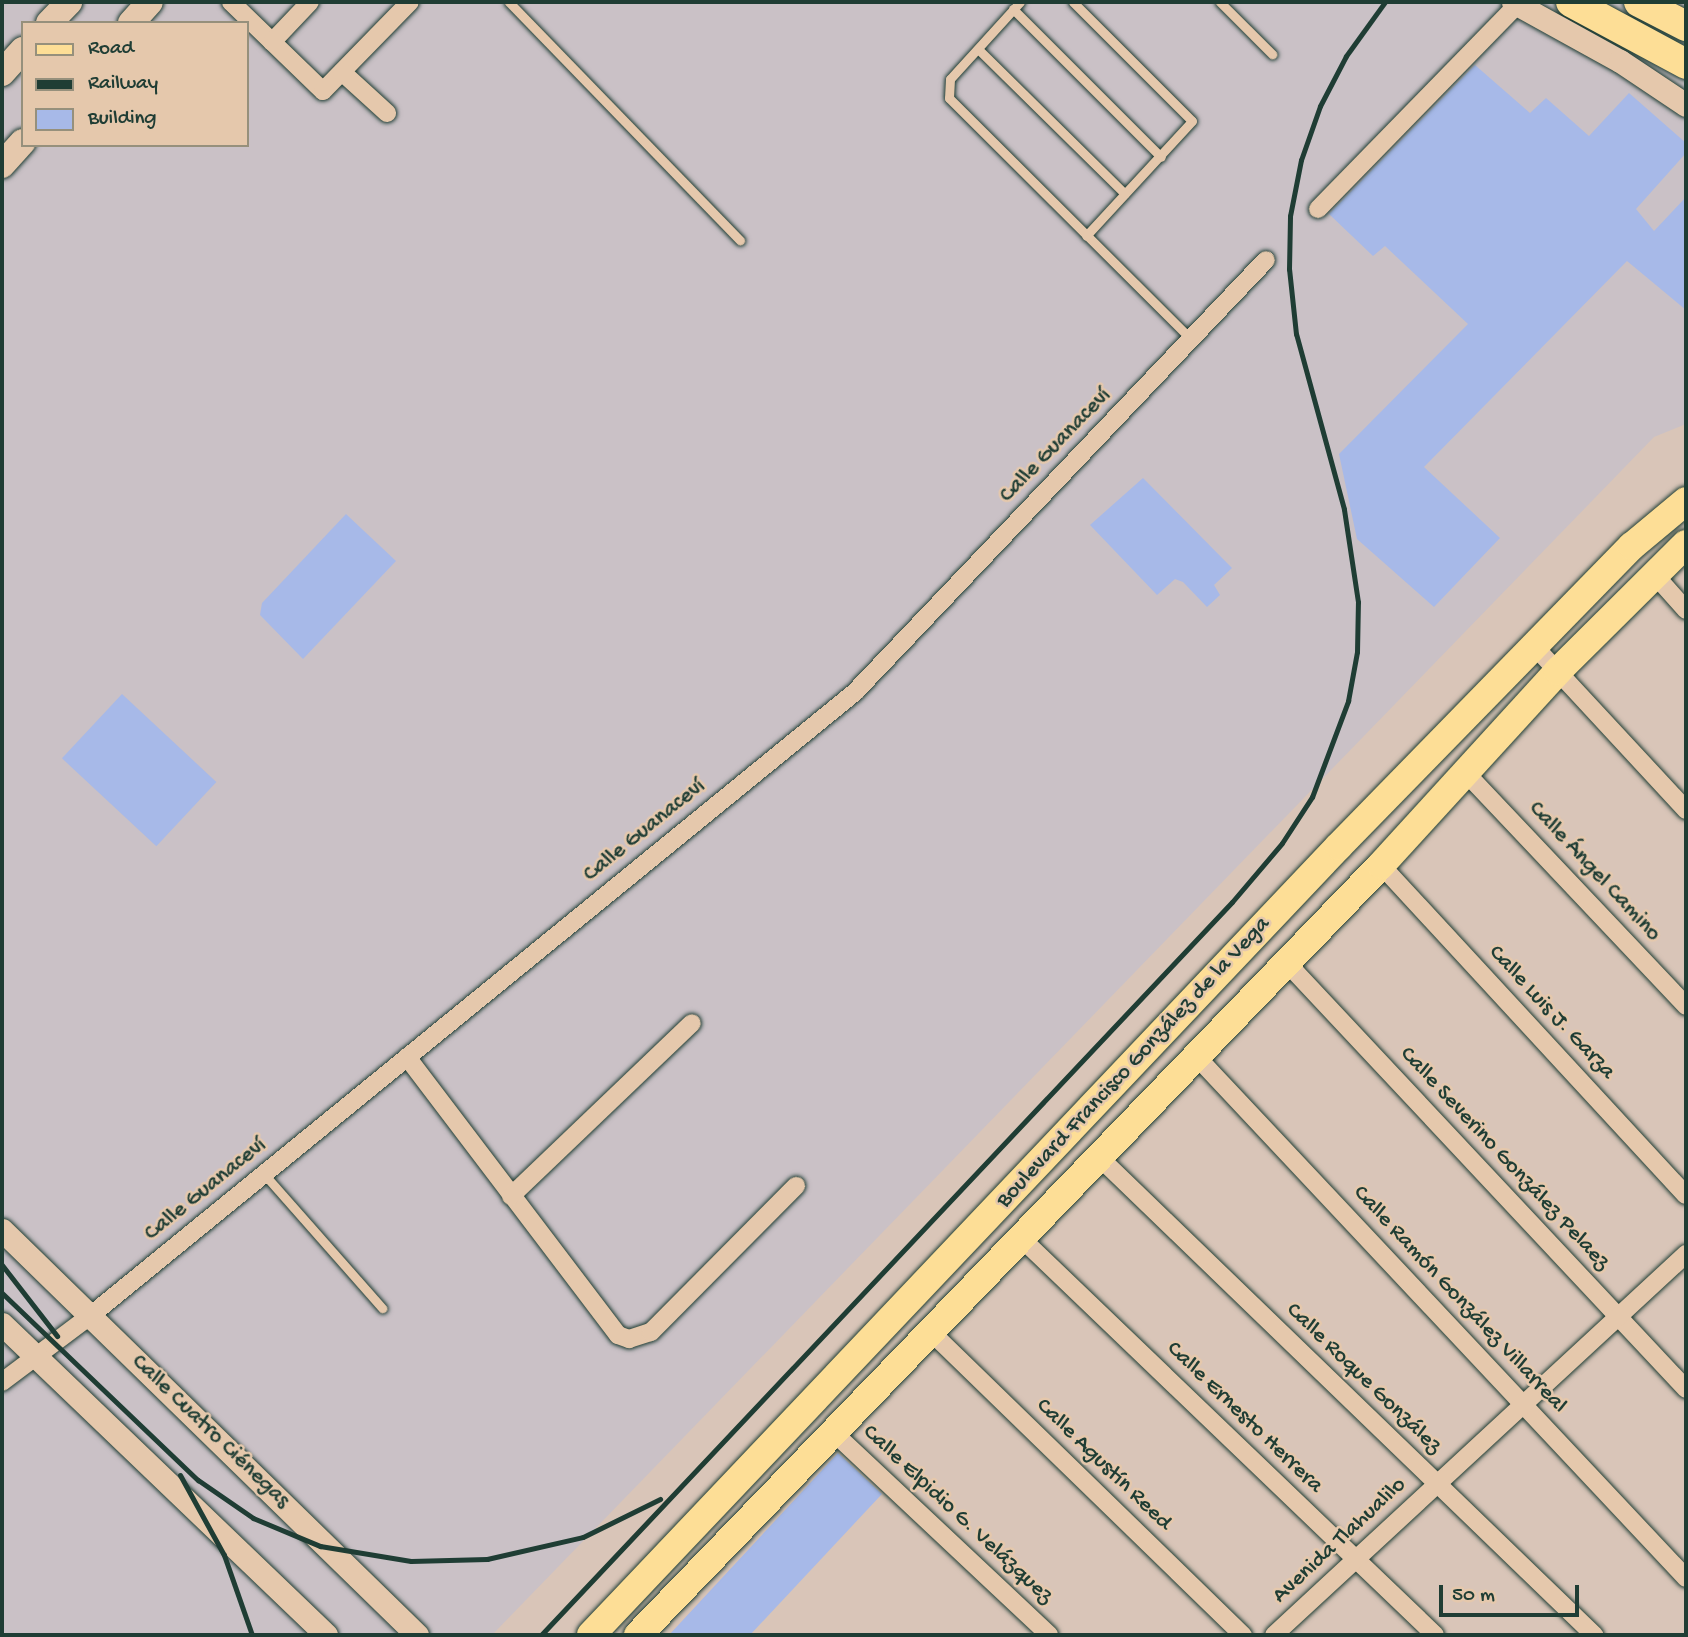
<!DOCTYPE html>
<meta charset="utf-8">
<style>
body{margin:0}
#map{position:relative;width:1688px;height:1637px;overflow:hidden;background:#d9c5b8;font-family:"Gochi Hand",sans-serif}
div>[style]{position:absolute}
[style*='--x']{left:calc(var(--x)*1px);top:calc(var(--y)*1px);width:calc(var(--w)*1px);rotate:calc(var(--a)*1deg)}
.built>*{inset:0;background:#cac1c6}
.building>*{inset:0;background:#a7b9e8;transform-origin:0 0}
.roads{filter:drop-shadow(0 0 2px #1f3d34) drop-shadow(0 0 2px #1f3d34)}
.service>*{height:9px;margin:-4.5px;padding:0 4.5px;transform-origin:4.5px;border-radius:4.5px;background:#e5c8ac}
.minor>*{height:18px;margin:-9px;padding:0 9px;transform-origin:9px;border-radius:9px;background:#e5c8ac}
.tertiary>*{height:23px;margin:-11.5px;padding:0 11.5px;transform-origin:11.5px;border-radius:11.5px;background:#e5c8ac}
.secondary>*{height:26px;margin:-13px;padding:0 13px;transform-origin:13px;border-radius:13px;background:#e5c8ac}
.primary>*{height:28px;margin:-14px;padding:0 14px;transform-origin:14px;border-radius:14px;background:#fdde96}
.trunk>*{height:30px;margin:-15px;padding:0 15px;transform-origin:15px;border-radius:15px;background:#fdde96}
.rail>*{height:5px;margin:-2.5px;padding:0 2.5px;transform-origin:2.5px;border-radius:2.5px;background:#1f3d34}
span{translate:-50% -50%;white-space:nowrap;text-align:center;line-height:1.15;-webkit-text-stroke:5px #e5c8ac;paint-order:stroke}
.street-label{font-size:23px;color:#1f3d34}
.frame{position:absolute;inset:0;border:4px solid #1f3d34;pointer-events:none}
.legend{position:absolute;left:21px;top:21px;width:228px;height:126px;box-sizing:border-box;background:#e5c8ac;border:2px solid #96907c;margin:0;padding:9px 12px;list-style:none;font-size:21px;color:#1f3d34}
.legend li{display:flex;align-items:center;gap:14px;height:35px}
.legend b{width:35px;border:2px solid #96907c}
.scale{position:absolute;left:1439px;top:1585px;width:140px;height:32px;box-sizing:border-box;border:4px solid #1f3d34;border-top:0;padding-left:9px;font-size:21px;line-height:24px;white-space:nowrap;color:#1f3d34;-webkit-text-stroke:5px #e5c8ac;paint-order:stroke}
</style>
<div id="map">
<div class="built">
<div style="clip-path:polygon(evenodd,2px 2px,1686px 2px,1686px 424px,1654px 437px,492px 1635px,2px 1635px,2px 2px,23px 23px,247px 23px,247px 145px,23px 145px,23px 23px)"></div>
</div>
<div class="building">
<div style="clip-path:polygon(1475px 65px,1530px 113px,1546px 98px,1589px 136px,1629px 93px,1686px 143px,1686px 153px,1636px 209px,1654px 231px,1686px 197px,1686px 310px,1627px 261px,1424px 467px,1500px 538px,1434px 607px,1357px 539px,1339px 454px,1468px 324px,1385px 246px,1373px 256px,1329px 214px)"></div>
<div style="clip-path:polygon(1143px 478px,1232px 568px,1214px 585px,1220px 595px,1207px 607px,1183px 582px,1175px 579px,1157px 595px,1090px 525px)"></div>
<div style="clip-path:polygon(346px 514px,396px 561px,303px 659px,260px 615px,262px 603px)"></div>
<div style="left:122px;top:694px;width:129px;height:88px;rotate:43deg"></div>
<div style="clip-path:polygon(838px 1453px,882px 1494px,750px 1635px,669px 1635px)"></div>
</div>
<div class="roads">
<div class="service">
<div style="--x:509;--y:2;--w:332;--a:45.9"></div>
<div style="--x:1020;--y:2;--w:104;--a:132.3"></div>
<div style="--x:950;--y:79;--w:19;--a:93"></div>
<div style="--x:949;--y:98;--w:342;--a:44.9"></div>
<div style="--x:1073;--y:2;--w:168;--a:45"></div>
<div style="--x:1192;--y:121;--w:156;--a:132.7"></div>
<div style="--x:1220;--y:2;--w:74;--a:45"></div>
<div style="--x:1013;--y:9;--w:209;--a:45"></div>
<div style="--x:978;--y:49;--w:206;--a:44.6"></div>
<div style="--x:264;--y:1174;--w:179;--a:48.6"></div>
</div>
<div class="minor">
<div style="--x:231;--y:2;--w:128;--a:44.1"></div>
<div style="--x:323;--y:91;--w:124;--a:-45.7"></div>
<div style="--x:272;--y:42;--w:55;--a:-46.5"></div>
<div style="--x:342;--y:72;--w:61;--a:42.3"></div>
<div style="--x:1318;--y:209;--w:285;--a:-45.7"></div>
<div style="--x:1654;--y:574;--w:48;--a:48.4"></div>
<div style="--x:1536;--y:648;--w:221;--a:47.2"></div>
<div style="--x:1465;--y:772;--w:322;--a:46.6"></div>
<div style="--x:1381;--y:865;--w:449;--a:47.3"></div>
<div style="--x:1286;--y:962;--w:585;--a:46.87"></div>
<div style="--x:1196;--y:1056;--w:716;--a:46.81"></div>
<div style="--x:407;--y:1057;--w:349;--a:52.8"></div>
<div style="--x:618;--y:1335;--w:12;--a:20"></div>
<div style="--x:629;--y:1339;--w:23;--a:-18"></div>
<div style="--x:651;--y:1332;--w:206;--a:-45.2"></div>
<div style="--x:1098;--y:1156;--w:690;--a:44"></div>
<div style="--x:511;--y:1196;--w:250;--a:-43.7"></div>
<div style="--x:1020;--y:1237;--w:575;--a:43.8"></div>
<div style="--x:929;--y:1330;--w:438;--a:44.2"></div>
<div style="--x:2;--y:1382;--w:110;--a:-36.9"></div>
<div style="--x:90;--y:1316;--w:987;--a:-39.2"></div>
<div style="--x:855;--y:692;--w:596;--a:-46.43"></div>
<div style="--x:832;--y:1431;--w:298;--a:43.2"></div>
<div style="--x:1274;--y:1635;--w:561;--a:-42.76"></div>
</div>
<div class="tertiary">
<div style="--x:1513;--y:2;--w:122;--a:28.9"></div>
<div style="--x:1620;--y:61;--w:79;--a:33.7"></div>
<div style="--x:2;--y:1230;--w:580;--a:44.3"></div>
<div style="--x:2;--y:1324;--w:449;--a:43.8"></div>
</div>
<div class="secondary">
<div style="--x:49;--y:23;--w:29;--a:-46"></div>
<div style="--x:131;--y:23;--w:28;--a:-48"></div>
<div style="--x:2;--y:73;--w:31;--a:-48"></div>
<div style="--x:2;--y:165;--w:31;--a:-48"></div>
</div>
<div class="primary">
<div style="--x:591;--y:1635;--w:1087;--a:-46.53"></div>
<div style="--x:1339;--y:846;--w:419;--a:-45.7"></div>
<div style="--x:1632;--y:546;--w:70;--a:-39.8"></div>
<div style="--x:638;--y:1635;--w:1070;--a:-46.02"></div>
<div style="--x:1381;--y:865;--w:263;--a:-47.6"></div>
<div style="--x:1558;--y:671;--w:180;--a:-44.8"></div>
</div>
<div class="trunk">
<div style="--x:1571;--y:2;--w:131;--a:28.3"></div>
<div style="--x:1639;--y:2;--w:53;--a:27.1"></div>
</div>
</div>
<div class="rail">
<div style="--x:2;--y:1265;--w:90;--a:52.2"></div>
<div style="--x:2;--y:1293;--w:271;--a:43.7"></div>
<div style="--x:198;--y:1480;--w:67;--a:34.6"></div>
<div style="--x:253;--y:1518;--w:73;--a:22.7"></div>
<div style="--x:320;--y:1546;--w:92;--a:9.4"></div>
<div style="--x:411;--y:1561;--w:76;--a:-1.5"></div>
<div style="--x:487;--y:1559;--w:98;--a:-12.9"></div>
<div style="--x:583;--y:1537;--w:86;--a:-26.3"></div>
<div style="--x:180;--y:1475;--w:91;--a:61.2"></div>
<div style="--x:224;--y:1555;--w:85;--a:70.7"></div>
<div style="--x:541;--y:1635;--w:1007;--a:-46.69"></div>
<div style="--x:1232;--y:902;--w:77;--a:-49.7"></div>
<div style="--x:1282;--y:843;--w:55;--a:-56.9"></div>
<div style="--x:1312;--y:797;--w:103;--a:-69.4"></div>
<div style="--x:1348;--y:701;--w:50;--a:-79.6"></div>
<div style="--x:1357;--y:652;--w:50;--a:-88.9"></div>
<div style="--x:1358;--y:602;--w:94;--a:-98.6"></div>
<div style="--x:1344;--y:509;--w:181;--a:-105.3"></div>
<div style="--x:1296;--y:334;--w:65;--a:-96.1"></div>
<div style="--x:1289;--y:269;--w:53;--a:-88.9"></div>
<div style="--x:1290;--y:216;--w:57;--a:-78.9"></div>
<div style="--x:1301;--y:160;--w:57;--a:-70.6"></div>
<div style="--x:1320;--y:106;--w:56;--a:-62.5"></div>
<div style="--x:1346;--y:56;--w:67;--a:-54.2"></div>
</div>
<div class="street-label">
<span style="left:1056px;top:446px;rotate:-46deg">Calle Guanaceví</span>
<span style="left:645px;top:831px;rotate:-39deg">Calle Guanaceví</span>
<span style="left:1594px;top:872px;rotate:47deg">Calle Ángel Camino</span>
<span style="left:1551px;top:1013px;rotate:47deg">Calle Luis J. Garza</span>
<span style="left:1134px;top:1063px;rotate:-47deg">Boulevard Francisco González de la Vega</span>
<span style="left:1504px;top:1159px;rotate:47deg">Calle Severino González Pelaez</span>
<span style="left:206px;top:1190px;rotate:-39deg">Calle Guanaceví</span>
<span style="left:1459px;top:1300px;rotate:47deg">Calle Ramón González Villarreal</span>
<span style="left:1363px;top:1379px;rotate:44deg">Calle Roque González</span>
<span style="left:1244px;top:1418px;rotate:44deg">Calle Ernesto Herrera</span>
<span style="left:210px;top:1432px;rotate:44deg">Calle Cuatro Ciénegas</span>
<span style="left:1103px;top:1465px;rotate:44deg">Calle Agustín Reed</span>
<span style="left:957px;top:1515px;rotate:43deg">Calle Elpidio G. Velázquez</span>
<span style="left:1340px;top:1541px;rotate:-43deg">Avenida Tlahualilo</span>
</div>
<div class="frame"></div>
<ul class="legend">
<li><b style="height:9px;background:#fdde96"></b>Road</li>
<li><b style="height:9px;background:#1f3d34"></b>Railway</li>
<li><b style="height:19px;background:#a7b9e8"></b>Building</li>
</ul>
<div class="scale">50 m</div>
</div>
